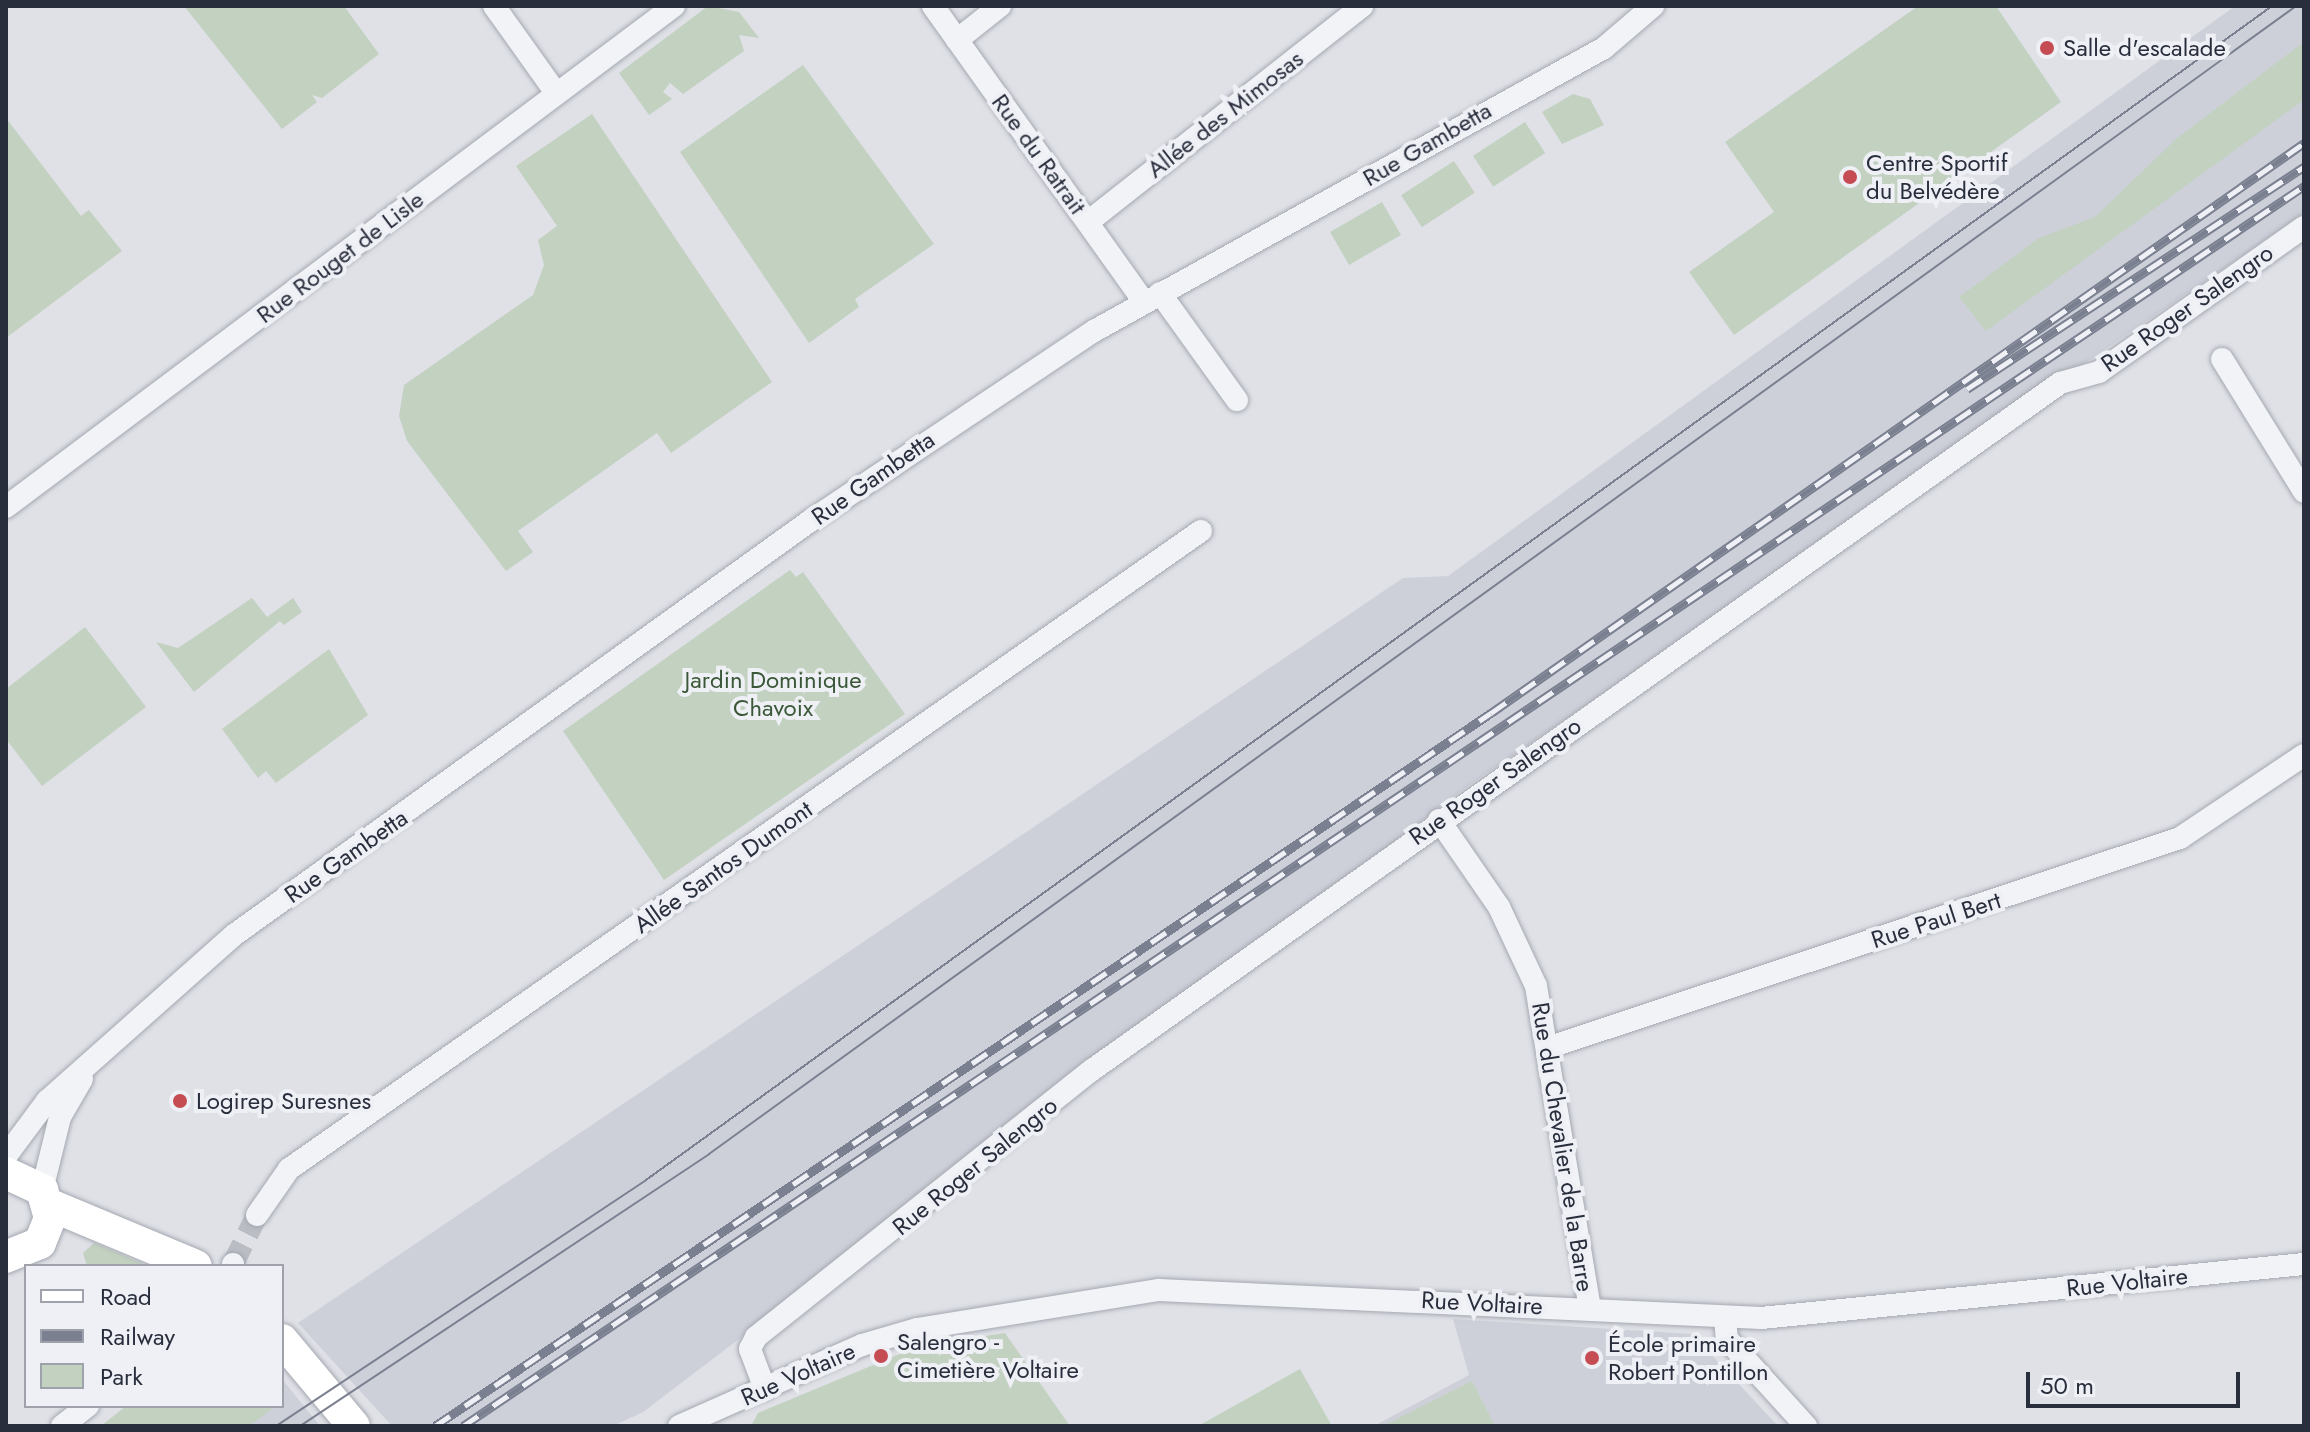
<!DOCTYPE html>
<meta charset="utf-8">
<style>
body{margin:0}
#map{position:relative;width:2310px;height:1432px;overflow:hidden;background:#dfe1e7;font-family:Jost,sans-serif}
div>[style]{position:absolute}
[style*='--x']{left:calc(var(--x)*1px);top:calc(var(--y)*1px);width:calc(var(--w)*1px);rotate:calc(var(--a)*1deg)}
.built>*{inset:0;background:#cdd0d9}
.green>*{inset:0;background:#c3d1c1;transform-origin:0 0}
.street-tunnel>*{height:22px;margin-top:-11px;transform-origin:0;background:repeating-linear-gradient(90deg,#bbbdc5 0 22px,transparent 0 33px)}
.roads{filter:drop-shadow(0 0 2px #a5a8b1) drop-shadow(0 0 2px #a5a8b1)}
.street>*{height:22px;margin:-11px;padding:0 11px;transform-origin:11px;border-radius:11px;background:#f1f3f6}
.secondary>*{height:32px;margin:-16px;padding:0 16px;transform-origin:16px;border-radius:16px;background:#fff}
.tram>*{height:2px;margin:-1px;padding:0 1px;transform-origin:1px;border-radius:1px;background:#7a8090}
.rail>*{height:9px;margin-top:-4.5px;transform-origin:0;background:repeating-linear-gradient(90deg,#eef0f5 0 18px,#7a8090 0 36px);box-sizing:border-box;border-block:2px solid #7a8090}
.dots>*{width:22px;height:22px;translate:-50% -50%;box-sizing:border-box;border:4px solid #eef0f5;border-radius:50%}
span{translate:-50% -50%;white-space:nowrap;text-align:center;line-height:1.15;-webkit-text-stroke:8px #eef0f5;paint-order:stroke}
.poi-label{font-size:24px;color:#292e3d}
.left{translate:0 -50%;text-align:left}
.street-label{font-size:24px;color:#292e3d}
.park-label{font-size:24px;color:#3a5837}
.frame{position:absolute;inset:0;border:8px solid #292e3d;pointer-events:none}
.legend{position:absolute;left:24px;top:1264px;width:260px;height:144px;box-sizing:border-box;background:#eef0f5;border:2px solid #9fa2ab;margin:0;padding:10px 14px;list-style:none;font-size:24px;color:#292e3d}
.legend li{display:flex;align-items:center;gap:16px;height:40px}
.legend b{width:40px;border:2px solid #9fa2ab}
.scale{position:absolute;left:2026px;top:1372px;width:214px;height:36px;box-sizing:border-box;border:4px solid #292e3d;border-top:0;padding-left:10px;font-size:24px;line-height:28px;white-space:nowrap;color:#292e3d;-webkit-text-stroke:6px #eef0f5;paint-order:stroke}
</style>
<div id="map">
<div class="built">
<div style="clip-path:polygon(2235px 6px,2304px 6px,2304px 213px,1462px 790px,643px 1412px,613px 1426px,392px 1426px,298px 1323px,1403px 578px,1448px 576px)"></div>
<div style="clip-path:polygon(1453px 1319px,1692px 1334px,1778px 1426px,1374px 1426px,1469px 1375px)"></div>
<div style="clip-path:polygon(282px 1379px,320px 1426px,143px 1426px,173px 1406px,282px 1406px)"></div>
</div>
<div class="green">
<div style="clip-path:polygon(184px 6px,344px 6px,379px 54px,322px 98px,312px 95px,317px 102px,282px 129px)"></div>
<div style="clip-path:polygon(708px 6px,739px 12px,759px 38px,739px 35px,744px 51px,683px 94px,670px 83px,663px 92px,672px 99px,649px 115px,619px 73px)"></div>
<div style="clip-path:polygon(1918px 6px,1996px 6px,2061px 102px,1734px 335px,1689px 272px,1774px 212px,1725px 142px)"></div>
<div style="clip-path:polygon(2304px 42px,2304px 100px,1986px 331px,1959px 297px,2039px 238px,2095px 217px,2177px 138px)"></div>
<div style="clip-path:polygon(803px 65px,934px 244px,855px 299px,859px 307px,809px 343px,680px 152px)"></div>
<div style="clip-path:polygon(1573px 94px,1590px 99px,1604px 125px,1562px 144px,1542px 112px)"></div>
<div style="clip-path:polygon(592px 114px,772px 382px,671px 453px,657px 433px,518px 531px,533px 552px,506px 571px,407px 441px,399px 416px,404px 385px,533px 295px,544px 265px,538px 240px,557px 226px,516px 166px)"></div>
<div style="clip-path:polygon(6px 118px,81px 216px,89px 210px,122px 251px,6px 338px)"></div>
<div style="left:1525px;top:122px;width:37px;height:62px;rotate:57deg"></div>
<div style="left:1454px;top:161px;width:38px;height:63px;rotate:57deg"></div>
<div style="left:1382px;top:202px;width:38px;height:60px;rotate:60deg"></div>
<div style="clip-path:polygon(790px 570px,796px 577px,803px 572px,905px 714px,664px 880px,563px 731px)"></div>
<div style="clip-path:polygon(252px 598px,267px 617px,293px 598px,302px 612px,284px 625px,280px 621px,194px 692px,156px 642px,178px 648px)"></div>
<div style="clip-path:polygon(85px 627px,146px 707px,42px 786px,6px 739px,6px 689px)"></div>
<div style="clip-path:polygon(329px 649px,368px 715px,276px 783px,266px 771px,258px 778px,222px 729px)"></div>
<div style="clip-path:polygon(94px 1243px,100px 1245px,148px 1266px,87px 1266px,83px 1253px)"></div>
<div style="clip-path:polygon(1005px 1333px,1070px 1426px,751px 1426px,758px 1413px,919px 1346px)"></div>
<div style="clip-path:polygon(1300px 1369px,1332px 1426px,1198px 1426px)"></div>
<div style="clip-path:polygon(1472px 1381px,1495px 1426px,1383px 1426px)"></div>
<div style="clip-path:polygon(126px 1406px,276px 1406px,249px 1426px,101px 1426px)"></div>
</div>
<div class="street-tunnel">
<div style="--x:233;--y:1264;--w:55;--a:-63.9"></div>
</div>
<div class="roads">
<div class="street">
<div style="--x:494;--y:6;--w:107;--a:54.5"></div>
<div style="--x:933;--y:6;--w:364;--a:54.5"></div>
<div style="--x:957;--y:40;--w:55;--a:-38.3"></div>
<div style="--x:1088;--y:222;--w:349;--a:-38.2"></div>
<div style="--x:1160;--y:293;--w:132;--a:54.3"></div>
<div style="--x:2222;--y:359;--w:156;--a:58.3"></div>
<div style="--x:6;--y:507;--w:835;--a:-36.87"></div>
<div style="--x:1439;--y:820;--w:106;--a:55.4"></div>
<div style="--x:1499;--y:907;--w:87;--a:64.9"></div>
<div style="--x:1536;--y:986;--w:327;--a:80.5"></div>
<div style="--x:1550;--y:1047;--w:664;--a:-18.35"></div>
<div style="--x:2180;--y:838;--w:149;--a:-33.8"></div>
<div style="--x:6;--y:1156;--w:69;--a:-53.3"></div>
<div style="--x:47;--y:1101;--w:250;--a:-41.6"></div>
<div style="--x:234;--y:935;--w:709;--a:-35.71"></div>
<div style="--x:810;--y:521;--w:342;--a:-33.8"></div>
<div style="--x:1094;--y:331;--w:583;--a:-29.03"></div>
<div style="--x:1604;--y:48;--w:65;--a:-40.6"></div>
<div style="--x:42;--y:1190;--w:75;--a:-76.1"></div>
<div style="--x:60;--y:1117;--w:44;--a:-59.9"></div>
<div style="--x:257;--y:1215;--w:56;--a:-55.2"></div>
<div style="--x:289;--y:1169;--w:1113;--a:-34.98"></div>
<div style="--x:233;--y:1266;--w:2;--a:-90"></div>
<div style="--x:1725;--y:1318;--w:21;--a:85"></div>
<div style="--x:1727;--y:1339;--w:118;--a:47.8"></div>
<div style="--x:765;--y:1389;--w:43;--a:-110.6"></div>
<div style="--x:750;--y:1349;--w:13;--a:-63"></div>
<div style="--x:756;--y:1337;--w:429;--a:-38.5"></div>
<div style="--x:1092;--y:1070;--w:1187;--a:-35.36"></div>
<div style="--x:2060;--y:383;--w:41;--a:-15.8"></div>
<div style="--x:2099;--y:372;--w:251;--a:-35.3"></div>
<div style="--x:62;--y:1426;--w:33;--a:-38"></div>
<div style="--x:679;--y:1426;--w:200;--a:-23.9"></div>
<div style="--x:862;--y:1345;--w:57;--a:-16.2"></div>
<div style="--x:917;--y:1329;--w:245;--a:-9.2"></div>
<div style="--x:1159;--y:1290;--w:603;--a:2.66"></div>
<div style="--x:1761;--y:1318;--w:546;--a:-5.68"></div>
</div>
<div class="secondary">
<div style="--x:6;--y:1173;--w:40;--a:25"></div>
<div style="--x:42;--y:1190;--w:29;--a:74"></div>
<div style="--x:50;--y:1218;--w:27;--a:112"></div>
<div style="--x:40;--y:1243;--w:37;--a:158"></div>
<div style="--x:48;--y:1204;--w:160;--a:22.7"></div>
<div style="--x:282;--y:1340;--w:112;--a:50.1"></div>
</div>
</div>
<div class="tram">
<div style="--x:276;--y:1426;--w:444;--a:-33.6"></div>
<div style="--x:646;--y:1180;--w:2006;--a:-35.83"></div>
<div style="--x:300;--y:1426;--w:491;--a:-33.6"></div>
<div style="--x:709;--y:1154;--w:1959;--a:-35.88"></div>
</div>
<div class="rail">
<div style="--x:1967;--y:389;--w:404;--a:-33.4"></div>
<div style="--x:435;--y:1426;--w:1274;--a:-34.03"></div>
<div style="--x:1491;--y:713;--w:993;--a:-35.03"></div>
<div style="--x:463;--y:1426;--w:2220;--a:-33.96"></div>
</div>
<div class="dots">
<div style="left:2047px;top:48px;background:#c44c52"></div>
<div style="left:1850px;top:177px;background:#c44c52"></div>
<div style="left:180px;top:1101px;background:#c44c52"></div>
<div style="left:881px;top:1356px;background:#c44c52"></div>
<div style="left:1592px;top:1358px;background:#c44c52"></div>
</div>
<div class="poi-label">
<span class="left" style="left:2063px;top:48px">Salle d'escalade</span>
<span class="left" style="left:1866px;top:177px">Centre Sportif<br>du Belvédère</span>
<span class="left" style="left:196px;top:1101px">Logirep Suresnes</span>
<span class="left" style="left:897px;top:1356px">Salengro -<br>Cimetière Voltaire</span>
<span class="left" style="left:1608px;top:1358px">École primaire<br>Robert Pontillon</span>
</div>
<div class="street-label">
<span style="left:1225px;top:114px;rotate:-38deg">Allée des Mimosas</span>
<span style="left:1427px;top:144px;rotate:-30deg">Rue Gambetta</span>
<span style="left:1039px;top:154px;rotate:54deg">Rue du Ratrait</span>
<span style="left:340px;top:257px;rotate:-37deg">Rue Rouget de Lisle</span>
<span style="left:2187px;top:308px;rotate:-35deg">Rue Roger Salengro</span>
<span style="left:873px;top:478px;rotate:-35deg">Rue Gambetta</span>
<span style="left:1495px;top:781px;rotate:-35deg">Rue Roger Salengro</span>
<span style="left:346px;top:856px;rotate:-35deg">Rue Gambetta</span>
<span style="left:723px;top:867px;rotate:-35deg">Allée Santos Dumont</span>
<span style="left:1936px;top:920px;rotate:-18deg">Rue Paul Bert</span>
<span style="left:1563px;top:1147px;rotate:81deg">Rue du Chevalier de la Barre</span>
<span style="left:975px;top:1166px;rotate:-39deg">Rue Roger Salengro</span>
<span style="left:2127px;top:1282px;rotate:-6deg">Rue Voltaire</span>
<span style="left:1482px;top:1303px;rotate:3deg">Rue Voltaire</span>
<span style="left:798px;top:1374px;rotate:-24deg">Rue Voltaire</span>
</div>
<div class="park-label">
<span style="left:773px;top:694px">Jardin Dominique<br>Chavoix</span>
</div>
<div class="frame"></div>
<ul class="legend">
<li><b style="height:10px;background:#fff"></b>Road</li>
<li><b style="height:10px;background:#7a8090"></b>Railway</li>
<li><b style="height:22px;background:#c3d1c1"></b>Park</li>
</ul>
<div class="scale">50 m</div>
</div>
